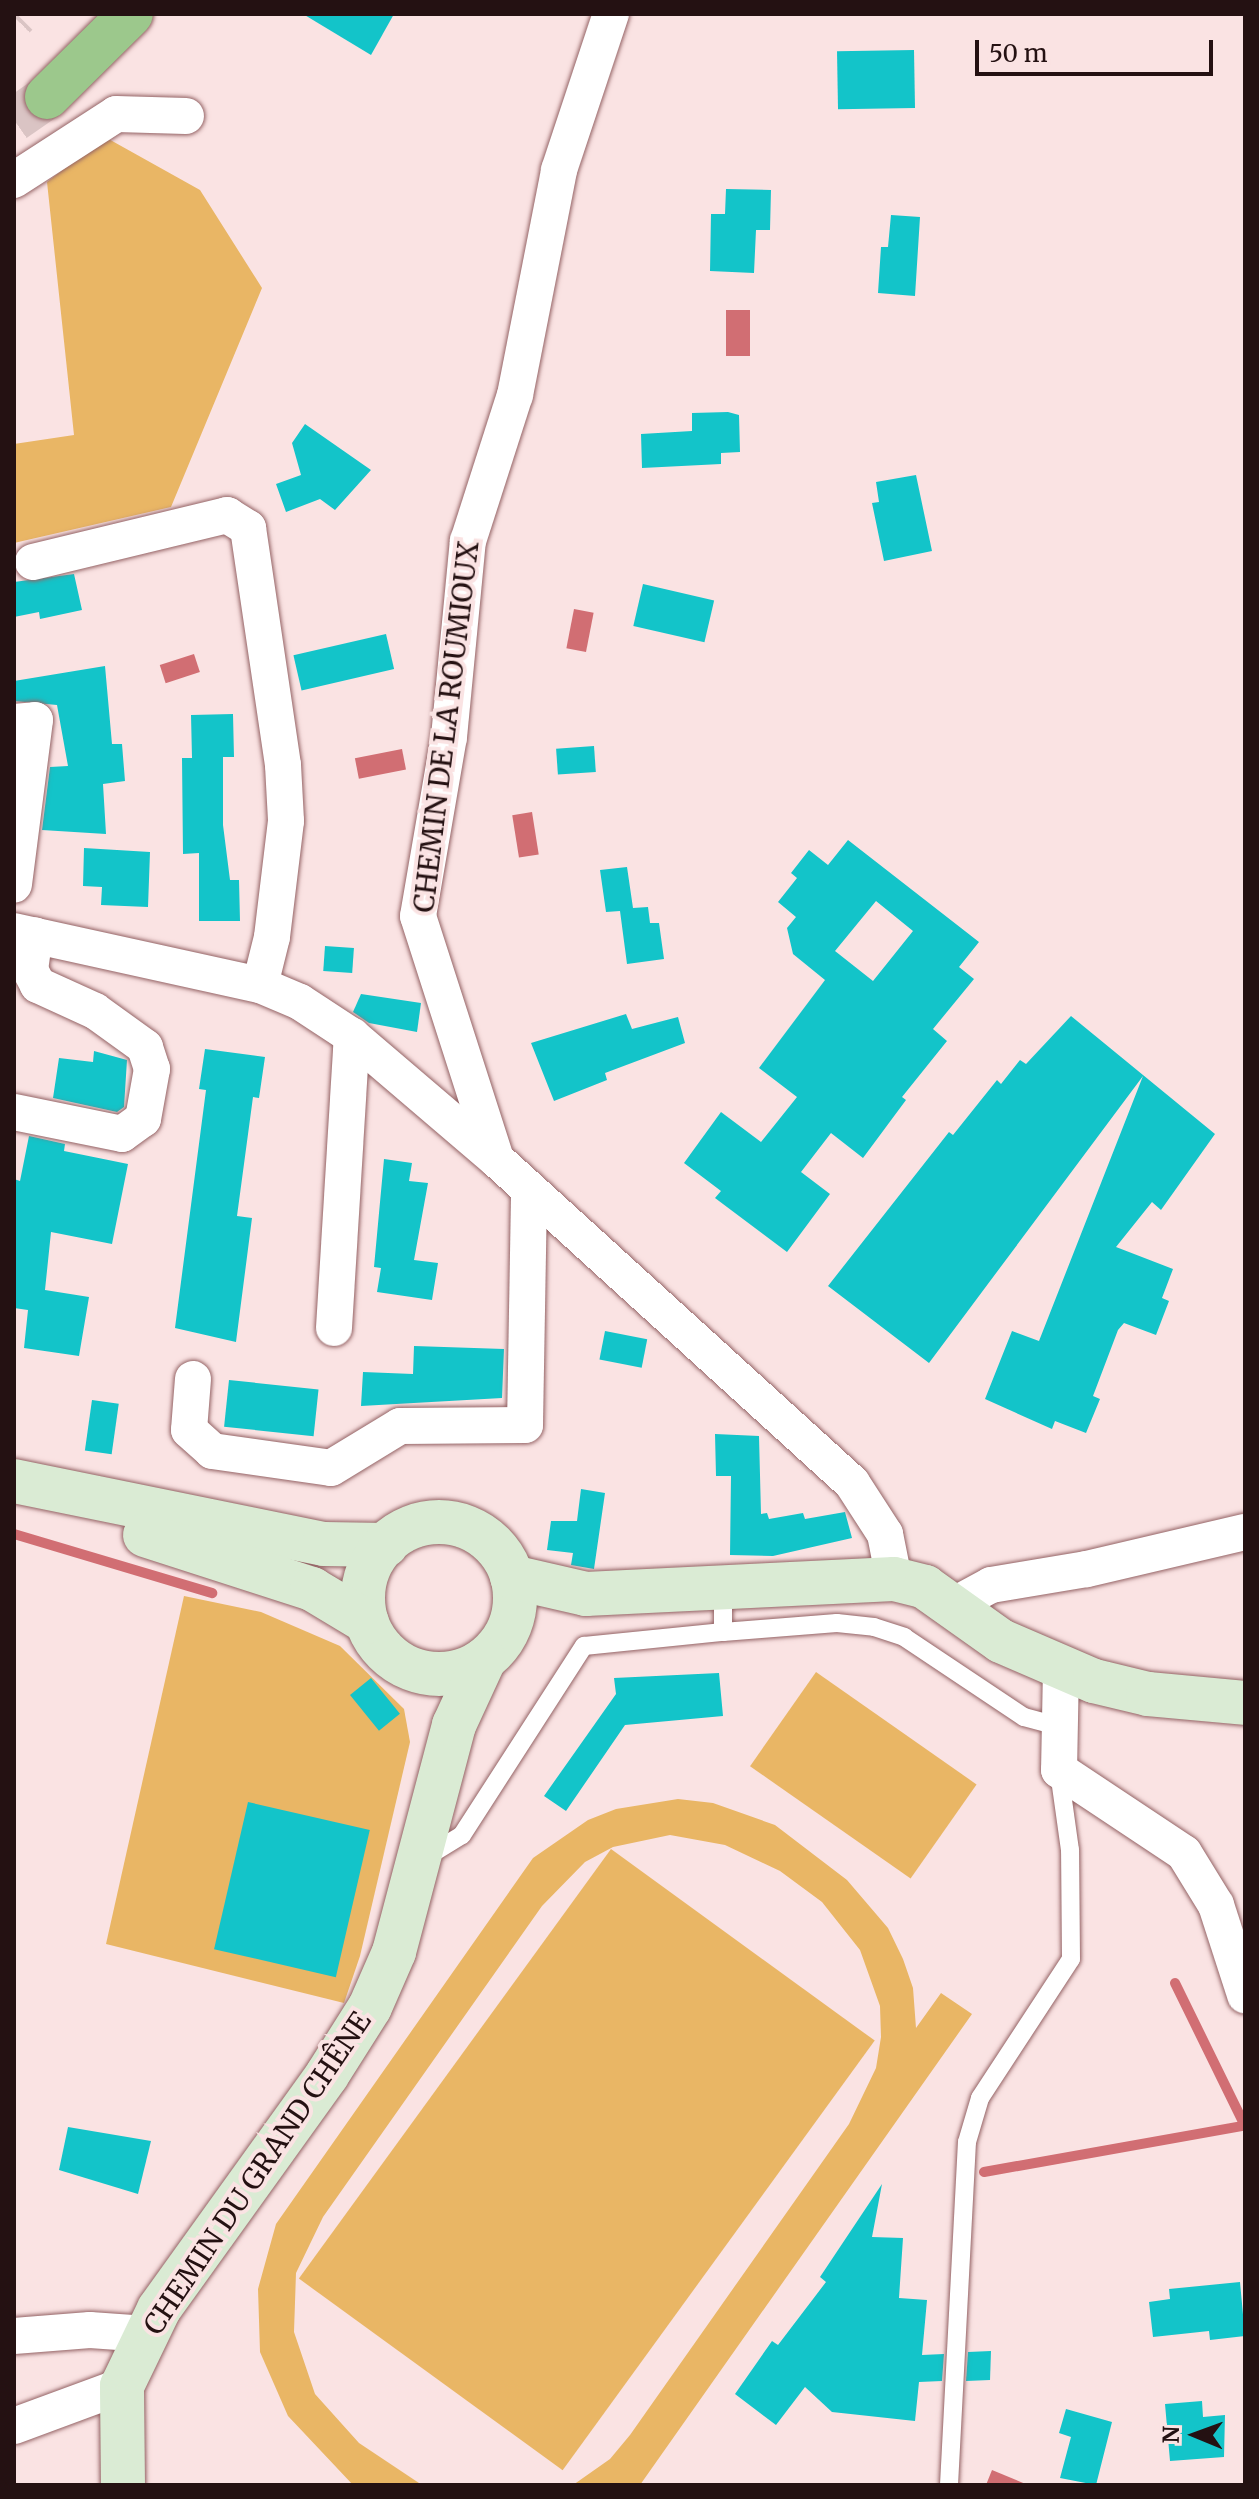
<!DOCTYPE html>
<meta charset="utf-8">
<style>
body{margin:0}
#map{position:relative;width:1259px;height:2499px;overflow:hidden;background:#fae3e3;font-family:Merriweather,serif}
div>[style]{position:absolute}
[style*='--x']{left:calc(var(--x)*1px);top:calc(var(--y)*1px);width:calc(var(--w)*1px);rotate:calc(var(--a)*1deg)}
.green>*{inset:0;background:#e9b665;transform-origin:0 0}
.water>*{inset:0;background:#d16e73;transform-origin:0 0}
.stream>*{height:10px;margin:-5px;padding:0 5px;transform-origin:5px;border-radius:5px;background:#d16e73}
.building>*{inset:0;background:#13c4c9;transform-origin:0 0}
.trunk-tunnel>*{height:44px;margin-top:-22px;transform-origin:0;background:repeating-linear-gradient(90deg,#dac4c4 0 44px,transparent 0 66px)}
.roads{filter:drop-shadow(0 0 2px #946365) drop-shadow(0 0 2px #946365)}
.service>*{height:18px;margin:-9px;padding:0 9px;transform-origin:9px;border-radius:9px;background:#fff}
.minor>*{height:36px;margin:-18px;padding:0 18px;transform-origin:18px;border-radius:18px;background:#fff}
.secondary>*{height:44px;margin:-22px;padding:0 22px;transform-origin:22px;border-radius:22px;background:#daebd4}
.secondary>.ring{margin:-22px;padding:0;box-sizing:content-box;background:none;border:44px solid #daebd4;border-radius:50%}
.trunk>*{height:44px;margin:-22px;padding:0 22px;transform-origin:22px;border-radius:22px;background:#9cc88c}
span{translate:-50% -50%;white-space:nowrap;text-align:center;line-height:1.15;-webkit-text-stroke:8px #fae3e3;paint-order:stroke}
.street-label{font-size:28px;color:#241112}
.frame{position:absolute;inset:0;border:16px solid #241112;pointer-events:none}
.north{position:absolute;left:1155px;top:2395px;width:80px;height:80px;-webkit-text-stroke:6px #fae3e3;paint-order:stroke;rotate:271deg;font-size:22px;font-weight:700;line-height:32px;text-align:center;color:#241112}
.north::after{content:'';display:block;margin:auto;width:28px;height:36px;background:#241112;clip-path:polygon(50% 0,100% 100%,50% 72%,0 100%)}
.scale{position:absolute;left:975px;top:40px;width:238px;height:36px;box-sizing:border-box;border:4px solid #241112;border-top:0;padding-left:10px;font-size:24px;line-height:28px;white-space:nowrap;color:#241112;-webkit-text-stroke:6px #fae3e3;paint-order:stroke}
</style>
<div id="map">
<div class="green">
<div style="clip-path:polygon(105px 137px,200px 190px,262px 288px,171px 507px,14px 543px,14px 444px,74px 435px,47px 182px)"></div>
<div style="clip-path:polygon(184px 1596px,261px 1612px,340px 1646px,404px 1709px,410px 1742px,360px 1956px,344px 2003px,106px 1944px)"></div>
<div style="left:816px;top:1672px;width:196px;height:115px;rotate:35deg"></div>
<div style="clip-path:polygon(678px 1799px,713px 1803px,775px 1825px,847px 1880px,888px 1928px,903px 1959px,913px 1988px,916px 2028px,941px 1993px,972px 2014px,640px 2485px,573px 2485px,610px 2459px,630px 2435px,849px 2124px,876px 2068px,881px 2037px,880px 2006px,860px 1950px,822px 1902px,780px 1871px,725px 1845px,670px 1835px,613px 1847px,585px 1862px,542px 1906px,323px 2217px,296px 2273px,294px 2332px,315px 2394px,359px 2443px,422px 2485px,353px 2485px,288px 2416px,260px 2352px,258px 2289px,276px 2224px,533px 1858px,588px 1820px,616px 1809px)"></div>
<div style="left:611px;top:1849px;width:326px;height:531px;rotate:36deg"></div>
</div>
<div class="water">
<div style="left:726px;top:310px;width:24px;height:46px"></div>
<div style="left:574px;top:609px;width:20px;height:40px;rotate:11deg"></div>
<div style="left:194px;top:654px;width:19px;height:36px;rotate:72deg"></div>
<div style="left:402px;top:749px;width:21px;height:48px;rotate:79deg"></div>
<div style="left:532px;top:812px;width:43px;height:20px;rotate:81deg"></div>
<div style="clip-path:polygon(992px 2470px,1028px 2485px,986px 2485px)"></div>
</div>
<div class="stream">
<div style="--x:14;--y:1534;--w:207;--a:16.6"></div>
<div style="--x:1175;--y:1983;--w:159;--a:63.9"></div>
<div style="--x:984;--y:2172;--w:263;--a:-10.1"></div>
</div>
<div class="building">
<div style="clip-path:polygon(303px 14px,394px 14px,371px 55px)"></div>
<div style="left:914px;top:50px;width:58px;height:77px;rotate:89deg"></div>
<div style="clip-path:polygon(726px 189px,771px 190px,770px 230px,756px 230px,754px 273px,710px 271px,711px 214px,725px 214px)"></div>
<div style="clip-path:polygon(891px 215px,920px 217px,915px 296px,878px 293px,881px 247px,888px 247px)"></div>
<div style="clip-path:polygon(728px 412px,739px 415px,740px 452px,721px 453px,721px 464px,642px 468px,641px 434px,692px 431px,692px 413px)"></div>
<div style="clip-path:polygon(305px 424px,371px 470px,335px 510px,320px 499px,286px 512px,276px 484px,301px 475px,292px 443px)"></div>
<div style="clip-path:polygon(916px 475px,932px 551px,884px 561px,872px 503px,879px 502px,876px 482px)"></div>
<div style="clip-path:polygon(74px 574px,82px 610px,40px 619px,39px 612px,14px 617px,14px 582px)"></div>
<div style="left:643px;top:584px;width:73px;height:43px;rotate:13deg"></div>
<div style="left:386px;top:634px;width:36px;height:95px;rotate:77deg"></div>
<div style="clip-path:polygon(105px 666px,112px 744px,122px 744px,125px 781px,103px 784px,106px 834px,42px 830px,50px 767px,68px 766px,57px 705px,14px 701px,14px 681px)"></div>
<div style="clip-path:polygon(233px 714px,234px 757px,223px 757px,223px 825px,230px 880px,239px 880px,240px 921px,199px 921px,199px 853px,183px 854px,182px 758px,192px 758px,191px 715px)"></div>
<div style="left:594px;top:746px;width:26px;height:38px;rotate:86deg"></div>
<div style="clip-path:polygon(evenodd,848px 840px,979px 942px,959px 967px,974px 979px,933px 1029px,947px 1041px,902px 1097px,906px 1100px,863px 1158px,831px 1133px,801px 1172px,830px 1194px,787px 1252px,715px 1198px,721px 1191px,684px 1163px,721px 1112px,761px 1142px,797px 1097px,759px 1068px,825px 980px,793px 954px,787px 928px,796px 917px,778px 902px,797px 878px,791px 873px,809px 850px,828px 865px,848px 840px,876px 901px,913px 931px,873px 981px,835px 951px,876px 901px)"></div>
<div style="clip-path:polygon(84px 848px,150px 852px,148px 907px,101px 905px,102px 887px,83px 886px)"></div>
<div style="clip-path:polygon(627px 867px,633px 908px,648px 907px,650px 923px,659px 923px,664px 959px,627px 964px,620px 911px,606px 912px,600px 870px)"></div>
<div style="left:325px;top:946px;width:29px;height:25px;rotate:4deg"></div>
<div style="clip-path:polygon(361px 994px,421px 1003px,417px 1032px,369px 1023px,353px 1012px)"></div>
<div style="clip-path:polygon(626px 1014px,632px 1029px,678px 1017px,685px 1043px,605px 1073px,607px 1080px,554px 1101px,531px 1043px)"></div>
<div style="clip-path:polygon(1071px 1016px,1215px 1134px,1161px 1210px,1152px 1202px,1116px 1247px,1173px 1269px,1162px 1298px,1169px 1301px,1156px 1335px,1124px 1323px,1118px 1330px,1093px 1396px,1100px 1399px,1086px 1433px,1055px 1421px,1052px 1429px,985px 1399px,1012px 1331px,1039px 1341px,1143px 1076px,929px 1363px,828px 1286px,949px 1132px,953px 1135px,997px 1080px,1001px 1084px,1020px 1060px,1026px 1064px)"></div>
<div style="clip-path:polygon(205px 1049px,265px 1057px,259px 1098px,253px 1097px,237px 1216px,252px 1218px,236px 1342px,175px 1328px,206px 1090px,199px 1089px)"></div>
<div style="clip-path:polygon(94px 1051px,127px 1060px,124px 1107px,117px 1112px,53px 1098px,59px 1058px,93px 1062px)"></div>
<div style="clip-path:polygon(29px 1136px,65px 1144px,64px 1151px,128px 1164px,112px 1244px,51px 1232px,45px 1290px,89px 1297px,79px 1356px,24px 1348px,28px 1310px,14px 1308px,14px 1179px,20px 1181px)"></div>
<div style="clip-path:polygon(384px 1159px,412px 1163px,409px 1181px,428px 1183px,414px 1260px,438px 1263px,432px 1300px,377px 1292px,381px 1268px,374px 1267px)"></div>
<div style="left:605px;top:1331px;width:43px;height:29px;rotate:11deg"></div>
<div style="clip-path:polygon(414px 1346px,504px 1349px,502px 1398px,361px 1406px,363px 1372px,413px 1374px)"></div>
<div style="left:229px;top:1380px;width:90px;height:47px;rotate:6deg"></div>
<div style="left:92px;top:1400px;width:27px;height:51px;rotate:8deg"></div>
<div style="clip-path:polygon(715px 1434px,759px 1436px,761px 1514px,767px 1513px,769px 1519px,803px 1513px,805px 1519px,845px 1512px,852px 1538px,773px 1556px,730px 1555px,731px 1476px,716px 1476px)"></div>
<div style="clip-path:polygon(581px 1489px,605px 1493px,594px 1569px,571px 1565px,573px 1553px,547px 1550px,551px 1521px,577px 1521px)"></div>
<div style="clip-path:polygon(719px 1673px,723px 1716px,625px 1725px,566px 1811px,544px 1796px,616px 1694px,614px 1678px)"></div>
<div style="left:371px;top:1678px;width:46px;height:27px;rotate:51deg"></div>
<div style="left:248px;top:1802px;width:125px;height:151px;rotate:13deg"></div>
<div style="clip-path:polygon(68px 2127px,151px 2141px,138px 2194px,59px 2170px)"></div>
<div style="clip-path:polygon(882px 2184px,872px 2237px,903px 2238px,899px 2298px,927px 2300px,922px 2355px,944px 2354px,942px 2381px,919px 2382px,915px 2421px,832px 2412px,805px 2387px,776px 2425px,735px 2394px,772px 2341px,778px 2345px,826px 2282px,820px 2277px)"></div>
<div style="clip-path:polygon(1240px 2282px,1245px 2336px,1210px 2340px,1209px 2331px,1153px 2337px,1149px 2302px,1170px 2299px,1169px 2289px)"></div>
<div style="clip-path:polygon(991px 2351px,990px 2380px,966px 2381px,968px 2352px)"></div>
<div style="clip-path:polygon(1202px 2401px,1203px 2417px,1225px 2415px,1224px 2457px,1170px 2461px,1165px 2404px)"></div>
<div style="clip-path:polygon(1066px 2409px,1112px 2422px,1096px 2485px,1060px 2478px,1071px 2437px,1059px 2433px)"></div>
</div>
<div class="trunk-tunnel">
<div style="--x:14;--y:17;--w:4;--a:-45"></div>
<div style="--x:14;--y:120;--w:40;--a:-34.9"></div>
</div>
<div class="roads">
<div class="service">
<div style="--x:723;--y:1632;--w:114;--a:-4.5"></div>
<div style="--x:837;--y:1623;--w:37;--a:6"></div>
<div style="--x:874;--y:1627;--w:32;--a:18"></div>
<div style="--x:904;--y:1637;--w:144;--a:33.7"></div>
<div style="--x:1024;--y:1717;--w:38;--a:15"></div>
<div style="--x:426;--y:1857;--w:42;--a:-31.4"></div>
<div style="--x:462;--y:1835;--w:225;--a:-57.2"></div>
<div style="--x:584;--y:1646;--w:140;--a:-5.8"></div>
<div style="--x:723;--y:1632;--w:48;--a:-90"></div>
<div style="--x:949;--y:2485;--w:343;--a:-87"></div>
<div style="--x:967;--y:2142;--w:46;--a:-73.5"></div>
<div style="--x:980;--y:2098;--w:166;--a:-56.8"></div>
<div style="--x:1071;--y:1959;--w:109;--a:-90.5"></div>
<div style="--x:1070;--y:1850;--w:79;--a:-98"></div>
</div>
<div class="minor">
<div style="--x:14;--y:180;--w:121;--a:-32.9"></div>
<div style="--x:116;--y:114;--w:70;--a:1.6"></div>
<div style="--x:33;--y:562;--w:200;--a:-13.6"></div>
<div style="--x:227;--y:515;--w:25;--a:32"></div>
<div style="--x:248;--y:528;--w:240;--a:81.6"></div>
<div style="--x:283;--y:765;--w:56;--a:86.9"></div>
<div style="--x:286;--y:821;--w:117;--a:96.9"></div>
<div style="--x:272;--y:937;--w:49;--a:104"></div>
<div style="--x:14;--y:722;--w:21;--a:-5"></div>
<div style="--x:35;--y:720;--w:166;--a:97.3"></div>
<div style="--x:14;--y:931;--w:252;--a:12.4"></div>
<div style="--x:260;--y:985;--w:43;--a:23"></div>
<div style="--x:300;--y:1002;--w:62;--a:33.2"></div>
<div style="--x:352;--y:1036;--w:189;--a:40.5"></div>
<div style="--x:496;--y:1159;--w:481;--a:42.3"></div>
<div style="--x:852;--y:1483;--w:61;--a:57.1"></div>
<div style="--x:885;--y:1534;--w:46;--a:78.7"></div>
<div style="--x:14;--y:1112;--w:110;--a:11.5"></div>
<div style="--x:122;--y:1134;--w:26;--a:-36"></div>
<div style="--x:143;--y:1119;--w:51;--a:-79.8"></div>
<div style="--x:152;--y:1069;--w:23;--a:-108"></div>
<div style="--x:145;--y:1047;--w:62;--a:-144.2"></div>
<div style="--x:95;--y:1011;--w:63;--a:-155.5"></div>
<div style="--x:38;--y:985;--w:17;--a:-118"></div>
<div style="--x:30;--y:970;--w:35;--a:-82"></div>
<div style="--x:496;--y:1159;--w:255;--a:-107.8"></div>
<div style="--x:418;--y:916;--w:182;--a:-80.2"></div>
<div style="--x:449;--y:737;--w:197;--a:-84.5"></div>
<div style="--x:468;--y:541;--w:153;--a:-72.2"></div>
<div style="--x:515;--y:395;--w:229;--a:-78.9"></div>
<div style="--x:559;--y:170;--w:164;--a:-71.6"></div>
<div style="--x:334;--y:1328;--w:293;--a:-86.5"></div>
<div style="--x:193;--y:1379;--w:51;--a:94.5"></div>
<div style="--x:189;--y:1430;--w:31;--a:42"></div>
<div style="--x:212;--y:1451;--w:120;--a:8.1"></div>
<div style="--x:331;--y:1468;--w:81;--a:-31.3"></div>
<div style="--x:400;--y:1426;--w:125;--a:-0.5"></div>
<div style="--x:525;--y:1425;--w:235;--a:-89"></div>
<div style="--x:954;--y:1605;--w:42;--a:-28.4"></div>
<div style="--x:991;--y:1585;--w:97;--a:-9.5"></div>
<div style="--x:1087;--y:1569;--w:162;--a:-13.2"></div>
<div style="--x:1061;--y:1668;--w:102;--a:91.1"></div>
<div style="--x:1059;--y:1770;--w:150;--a:33.6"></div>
<div style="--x:1184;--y:1853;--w:61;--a:58.4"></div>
<div style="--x:1216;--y:1905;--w:95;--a:72.1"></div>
<div style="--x:14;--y:2336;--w:76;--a:-4.5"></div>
<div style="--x:90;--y:2330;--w:57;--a:4"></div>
<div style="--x:14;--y:2426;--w:115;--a:-20.3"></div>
</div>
<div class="secondary">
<div style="--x:14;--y:1481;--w:316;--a:11.5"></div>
<div style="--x:324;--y:1544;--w:62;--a:0.9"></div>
<div class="ring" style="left:363px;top:1522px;width:108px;height:108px"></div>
<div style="--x:145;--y:1535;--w:176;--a:17.9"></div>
<div style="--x:312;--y:1589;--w:64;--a:31"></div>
<div style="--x:512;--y:1577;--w:76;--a:12.9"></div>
<div style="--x:586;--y:1594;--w:308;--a:-2.8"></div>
<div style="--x:894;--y:1579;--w:32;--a:14"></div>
<div style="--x:925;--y:1587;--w:93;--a:35.4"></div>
<div style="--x:1001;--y:1641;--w:101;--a:23.3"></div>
<div style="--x:1094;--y:1681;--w:56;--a:13.5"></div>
<div style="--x:1148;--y:1694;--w:97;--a:5.3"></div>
<div style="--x:123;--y:2485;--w:99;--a:-90.6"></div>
<div style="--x:122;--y:2386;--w:85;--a:-64.3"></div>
<div style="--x:159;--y:2309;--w:288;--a:-54.3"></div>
<div style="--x:327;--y:2075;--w:80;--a:-57.7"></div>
<div style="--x:370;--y:2007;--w:60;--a:-66.4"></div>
<div style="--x:394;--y:1952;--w:235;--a:-75.2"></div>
<div style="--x:454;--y:1725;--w:72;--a:-65.2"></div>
</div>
<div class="trunk">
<div style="--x:47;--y:97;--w:118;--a:-44.7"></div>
</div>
</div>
<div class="street-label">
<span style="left:446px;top:727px;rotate:-83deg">CHEMIN DE LA ROUMIOUX</span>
<span style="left:257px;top:2173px;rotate:-56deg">CHEMIN DU GRAND CHÊNE</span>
</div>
<div class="frame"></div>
<div class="north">N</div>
<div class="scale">50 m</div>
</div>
